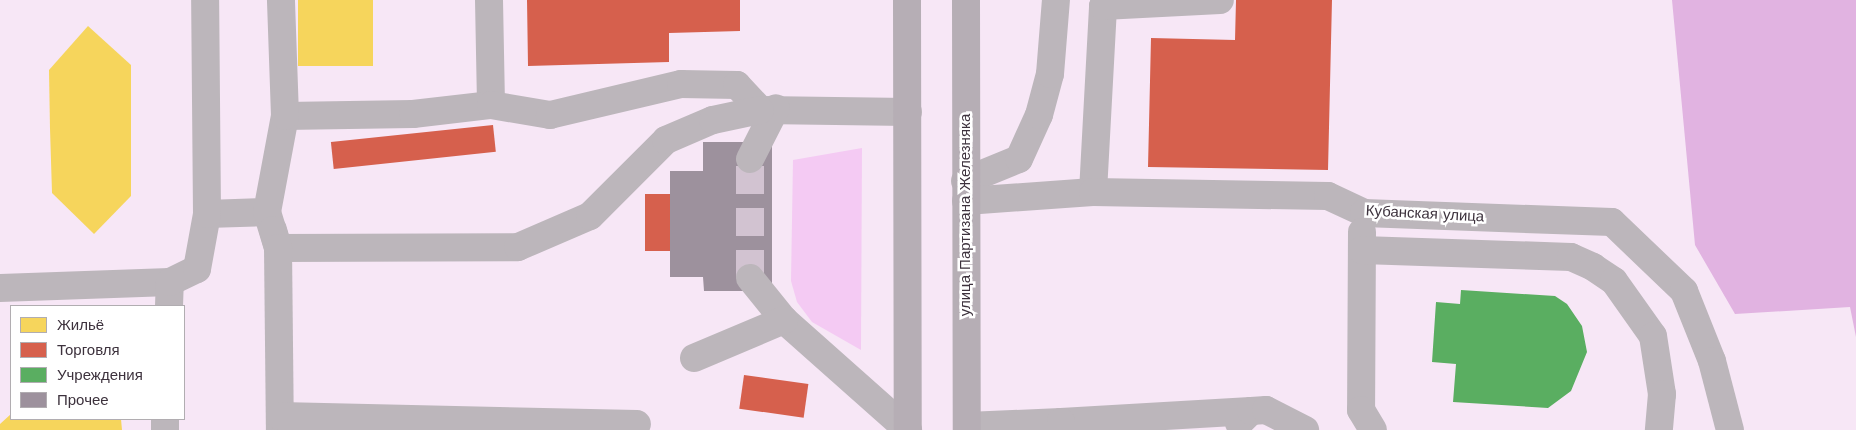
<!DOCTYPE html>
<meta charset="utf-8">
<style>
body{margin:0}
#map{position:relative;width:1856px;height:430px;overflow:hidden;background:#f7e7f6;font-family:"Work Sans",sans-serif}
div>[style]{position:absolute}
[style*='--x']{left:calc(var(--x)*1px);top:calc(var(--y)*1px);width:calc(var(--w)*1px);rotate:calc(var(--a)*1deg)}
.green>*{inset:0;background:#f4caf3}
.forest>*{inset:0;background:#e1b3e1}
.homes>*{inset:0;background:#f6d55c;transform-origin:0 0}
.shops>*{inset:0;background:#d6604d;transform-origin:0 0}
.public>*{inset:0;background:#5aae61}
.building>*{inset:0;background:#9d919d}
.minor-tunnel>*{height:28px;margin-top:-14px;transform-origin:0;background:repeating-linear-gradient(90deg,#d2c3d1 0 28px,transparent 0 42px)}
.minor>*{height:28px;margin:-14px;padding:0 14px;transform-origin:14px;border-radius:14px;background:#bcb6bb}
.major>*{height:28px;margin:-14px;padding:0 14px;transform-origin:14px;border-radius:14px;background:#b6aeb5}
span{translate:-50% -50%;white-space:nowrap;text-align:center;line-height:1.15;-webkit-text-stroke:5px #fff;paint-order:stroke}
.street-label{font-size:15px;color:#3d323d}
.legend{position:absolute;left:10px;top:305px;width:175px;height:115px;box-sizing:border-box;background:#fff;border:1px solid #b1adb1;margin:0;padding:6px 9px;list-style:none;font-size:15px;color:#3d323d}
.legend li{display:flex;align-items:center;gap:10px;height:25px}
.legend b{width:25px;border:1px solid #b1adb1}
</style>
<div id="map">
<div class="green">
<div style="clip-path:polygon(862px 148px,861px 350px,812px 322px,797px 302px,791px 281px,793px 160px)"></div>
</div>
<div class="forest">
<div style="clip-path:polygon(1672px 0,1856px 0,1856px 337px,1850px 307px,1735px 314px,1695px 245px)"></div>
</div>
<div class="homes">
<div style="left:298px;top:0;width:75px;height:66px"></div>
<div style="clip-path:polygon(88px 26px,131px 65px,131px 196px,94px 234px,52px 193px,50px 129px,49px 70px)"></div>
<div style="clip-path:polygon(11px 414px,11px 419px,121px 419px,122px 430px,0 430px,0 424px)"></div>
</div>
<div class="shops">
<div style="clip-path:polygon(527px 0,740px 0,740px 31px,669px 33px,669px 62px,528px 66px)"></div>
<div style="clip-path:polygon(1236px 0,1332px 0,1328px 170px,1148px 167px,1151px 38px,1235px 40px)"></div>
<div style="left:493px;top:125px;width:27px;height:163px;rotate:84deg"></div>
<div style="left:645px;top:194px;width:25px;height:57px"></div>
<div style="left:744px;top:375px;width:65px;height:34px;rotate:8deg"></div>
</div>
<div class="public">
<div style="clip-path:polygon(1461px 290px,1555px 296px,1567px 304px,1582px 326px,1587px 352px,1571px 391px,1548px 408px,1453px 402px,1456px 364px,1432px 362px,1436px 302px,1460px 304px)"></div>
</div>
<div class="building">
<div style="clip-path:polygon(703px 142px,772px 142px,772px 291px,704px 291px,703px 277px,670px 277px,670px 171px,703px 171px)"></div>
</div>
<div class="minor-tunnel">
<div style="--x:750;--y:278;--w:119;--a:-90"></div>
</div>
<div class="minor">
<div style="--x:489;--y:0;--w:105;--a:88.9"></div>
<div style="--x:285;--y:116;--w:128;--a:-0.9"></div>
<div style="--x:413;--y:114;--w:79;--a:-6.6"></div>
<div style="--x:491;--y:105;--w:60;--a:9.6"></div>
<div style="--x:550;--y:115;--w:135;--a:-13.3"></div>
<div style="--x:681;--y:84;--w:56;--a:1"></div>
<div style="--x:737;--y:85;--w:34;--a:47"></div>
<div style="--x:760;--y:110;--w:148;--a:0.8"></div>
<div style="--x:750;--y:159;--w:57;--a:-63"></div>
<div style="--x:965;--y:181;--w:58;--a:-22.2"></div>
<div style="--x:1019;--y:159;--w:48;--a:-65.6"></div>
<div style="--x:1039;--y:115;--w:42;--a:-75"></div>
<div style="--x:1050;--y:74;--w:74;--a:-85.4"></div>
<div style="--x:1093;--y:192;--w:186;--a:-86.9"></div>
<div style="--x:1103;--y:6;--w:117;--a:-2.9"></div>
<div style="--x:966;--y:201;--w:127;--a:-4.1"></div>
<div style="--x:1093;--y:192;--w:235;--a:1"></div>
<div style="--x:1328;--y:196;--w:40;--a:25"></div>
<div style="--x:1364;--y:213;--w:248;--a:2.1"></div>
<div style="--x:1612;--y:222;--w:100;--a:43.8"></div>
<div style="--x:1684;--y:291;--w:75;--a:68.2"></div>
<div style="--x:1712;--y:361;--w:71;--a:75.4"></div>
<div style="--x:267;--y:212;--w:38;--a:73"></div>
<div style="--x:278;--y:248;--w:240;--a:-0.2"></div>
<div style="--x:518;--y:247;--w:78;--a:-23.3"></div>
<div style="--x:590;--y:216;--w:107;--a:-45"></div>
<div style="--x:666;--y:140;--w:51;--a:-23.1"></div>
<div style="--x:713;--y:120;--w:48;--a:-12"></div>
<div style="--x:207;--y:214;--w:60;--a:-1.9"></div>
<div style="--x:267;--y:212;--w:98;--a:-79.4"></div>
<div style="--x:285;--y:116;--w:116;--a:-92"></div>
<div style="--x:273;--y:230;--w:19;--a:74"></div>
<div style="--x:278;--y:248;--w:182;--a:89.4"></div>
<div style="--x:1362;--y:232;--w:178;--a:90.3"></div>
<div style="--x:1361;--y:410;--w:23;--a:59"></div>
<div style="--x:1362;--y:250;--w:209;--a:1.9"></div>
<div style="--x:1571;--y:257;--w:24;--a:24"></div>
<div style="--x:1593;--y:267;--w:25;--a:34"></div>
<div style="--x:1614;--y:281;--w:67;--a:54.7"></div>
<div style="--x:1653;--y:336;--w:59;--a:81.2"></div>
<div style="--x:1662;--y:394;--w:36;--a:95"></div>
<div style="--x:750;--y:278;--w:54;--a:51"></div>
<div style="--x:784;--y:320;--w:166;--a:41.6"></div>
<div style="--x:0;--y:288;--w:170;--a:-2"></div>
<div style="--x:169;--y:306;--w:24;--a:-88"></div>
<div style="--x:170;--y:282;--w:30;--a:-26"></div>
<div style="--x:197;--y:269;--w:56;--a:-79.7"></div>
<div style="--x:207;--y:214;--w:214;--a:-90.5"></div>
<div style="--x:694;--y:358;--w:98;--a:-22.9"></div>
<div style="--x:280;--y:416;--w:357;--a:1.3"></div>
<div style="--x:1061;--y:422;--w:190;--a:-3.3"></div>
<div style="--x:1239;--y:423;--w:17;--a:-45"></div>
<div style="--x:1251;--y:411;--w:15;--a:-4"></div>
<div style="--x:1266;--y:410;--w:44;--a:27.1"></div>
<div style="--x:967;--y:426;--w:94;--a:-2.4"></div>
<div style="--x:1061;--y:422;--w:8;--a:90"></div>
<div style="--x:165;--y:430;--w:11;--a:-90"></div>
</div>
<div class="major">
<div style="--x:907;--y:0;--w:430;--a:89.9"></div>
<div style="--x:966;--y:0;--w:430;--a:89.9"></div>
</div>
<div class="street-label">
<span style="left:1425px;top:214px;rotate:3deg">Кубанская улица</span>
<span style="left:966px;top:215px;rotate:-90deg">улица Партизана Железняка</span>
</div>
<ul class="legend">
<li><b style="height:14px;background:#f6d55c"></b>Жильё</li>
<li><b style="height:14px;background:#d6604d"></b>Торговля</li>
<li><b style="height:14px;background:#5aae61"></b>Учреждения</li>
<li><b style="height:14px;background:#9d919d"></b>Прочее</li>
</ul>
</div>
